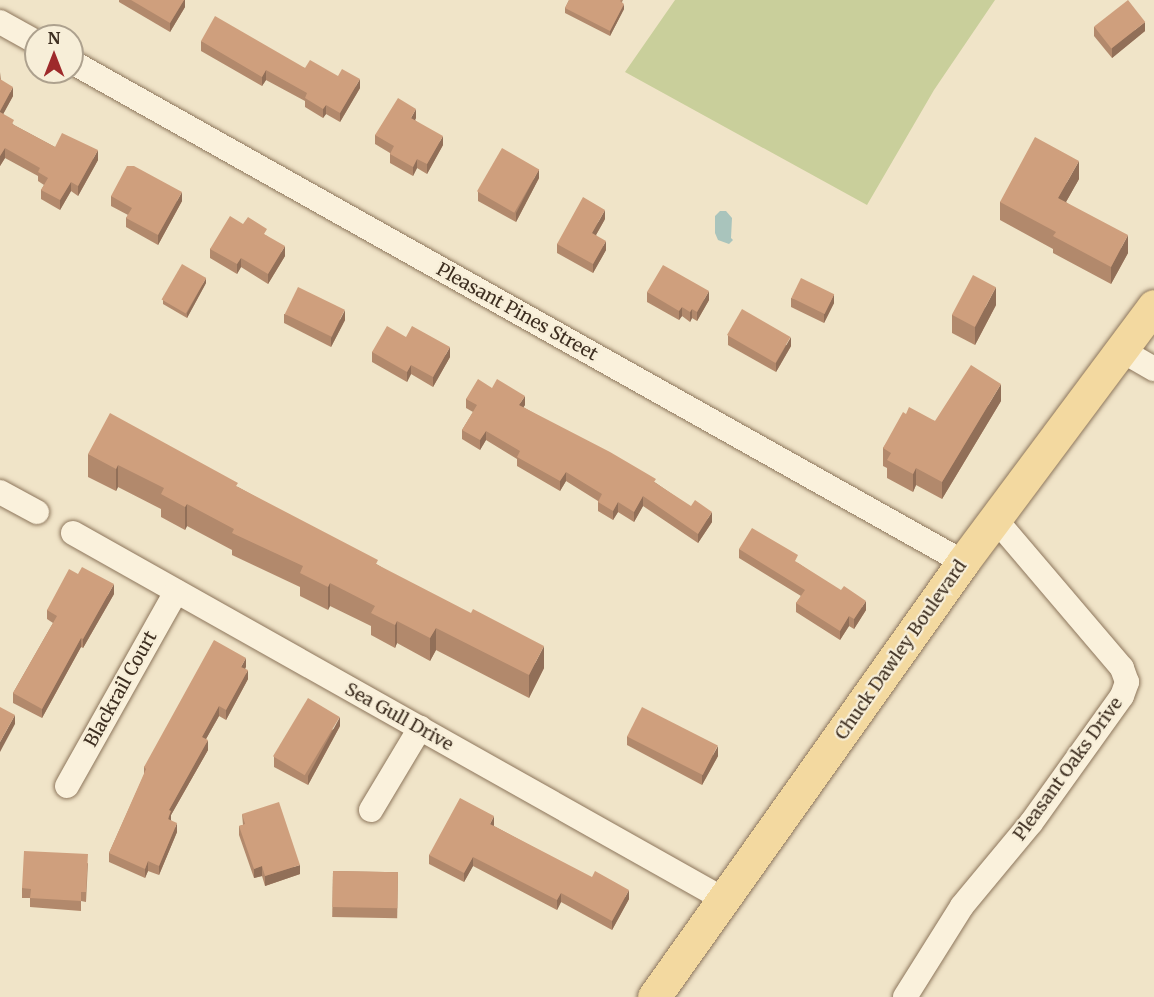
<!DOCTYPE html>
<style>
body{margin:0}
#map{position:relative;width:1154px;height:997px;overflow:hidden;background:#f0e4c8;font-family:Merriweather,serif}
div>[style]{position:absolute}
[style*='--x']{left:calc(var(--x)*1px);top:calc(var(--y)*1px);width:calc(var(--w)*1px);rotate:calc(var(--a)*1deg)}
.green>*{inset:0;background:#c9cf9b}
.water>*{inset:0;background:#a9c4bc}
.roads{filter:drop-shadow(0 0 2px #8d765c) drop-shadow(0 0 2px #8d765c)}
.street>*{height:24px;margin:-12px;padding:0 12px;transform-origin:12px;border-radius:12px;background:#faf1dc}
.primary>*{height:33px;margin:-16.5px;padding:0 16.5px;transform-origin:16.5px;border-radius:16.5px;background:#f3d9a0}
.wall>*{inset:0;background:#b2896c;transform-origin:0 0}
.shaded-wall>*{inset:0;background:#916f58}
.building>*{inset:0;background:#cf9f7d;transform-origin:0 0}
span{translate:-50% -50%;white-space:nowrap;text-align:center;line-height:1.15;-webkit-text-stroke:4.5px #f7eed8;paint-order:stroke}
.street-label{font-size:18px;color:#3d2e20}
.north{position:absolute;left:24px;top:24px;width:60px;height:60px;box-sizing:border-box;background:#f7eed8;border:2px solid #ada18e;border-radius:50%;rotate:0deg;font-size:16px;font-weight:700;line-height:24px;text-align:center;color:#3d2e20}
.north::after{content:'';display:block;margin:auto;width:21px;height:27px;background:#9e2a2b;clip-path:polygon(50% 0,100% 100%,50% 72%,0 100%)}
</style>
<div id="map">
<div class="green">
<div style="clip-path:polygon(675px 0,995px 0,934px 90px,867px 205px,625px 72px)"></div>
</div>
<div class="water">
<div style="clip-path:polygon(720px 211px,726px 211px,732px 218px,731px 238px,733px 240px,729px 244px,718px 240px,715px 233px,715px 216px)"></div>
</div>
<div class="roads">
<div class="street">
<div style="--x:0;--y:22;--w:41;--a:29.1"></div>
<div style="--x:72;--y:62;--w:1022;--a:29.3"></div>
<div style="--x:1121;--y:350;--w:38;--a:30"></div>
<div style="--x:0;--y:492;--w:42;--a:28.4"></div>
<div style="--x:73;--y:533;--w:748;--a:29.37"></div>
<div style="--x:67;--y:786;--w:223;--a:-60.7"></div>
<div style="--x:371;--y:810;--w:96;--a:-59.1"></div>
<div style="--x:905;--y:997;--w:107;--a:-57.9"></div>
<div style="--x:962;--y:906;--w:108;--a:-50.3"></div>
<div style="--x:1031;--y:823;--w:156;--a:-54.4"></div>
<div style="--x:1122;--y:696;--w:15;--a:-70"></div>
<div style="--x:1127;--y:682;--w:15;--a:-110"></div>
<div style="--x:1122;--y:668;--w:196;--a:-130.4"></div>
</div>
<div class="primary">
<div style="--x:654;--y:997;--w:534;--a:-54.61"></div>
<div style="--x:963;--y:562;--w:319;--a:-53.3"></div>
</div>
</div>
<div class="wall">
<div style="clip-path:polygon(119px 0,185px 0,185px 7px,170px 32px,119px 2px)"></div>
<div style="clip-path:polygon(569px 0,623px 0,622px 2px,624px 9px,610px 36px,565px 13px,565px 8px)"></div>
<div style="clip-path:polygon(1094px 27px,1145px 31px,1112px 58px,1094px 36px)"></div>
<div style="clip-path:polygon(201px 41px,305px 68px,360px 88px,340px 122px,326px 114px,323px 118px,305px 107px,305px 101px,266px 80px,262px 86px,201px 51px)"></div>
<div style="clip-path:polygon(0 72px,1px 80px,13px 96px,3px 114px,14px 125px,55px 147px,98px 160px,78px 196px,71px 191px,60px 210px,41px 199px,41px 190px,44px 185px,38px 181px,38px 176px,5px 158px,0 166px)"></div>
<div style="clip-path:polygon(416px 118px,415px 120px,443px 145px,427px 174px,417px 168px,413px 176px,390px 163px,390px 153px,375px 144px,375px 135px)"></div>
<div style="clip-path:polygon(539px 178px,516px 222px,478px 201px,478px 192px)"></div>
<div style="clip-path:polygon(1079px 179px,1066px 202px,1128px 253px,1111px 284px,1053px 253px,1053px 249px,1000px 220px,1000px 202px)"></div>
<div style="clip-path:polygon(111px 196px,182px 201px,158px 245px,126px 227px,126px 218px,128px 215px,111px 206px)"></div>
<div style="clip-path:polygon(605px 219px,596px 235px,606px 250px,593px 273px,557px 253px,557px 244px)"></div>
<div style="clip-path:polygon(243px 224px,267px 236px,285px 256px,268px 284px,241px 267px,237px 274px,210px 258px,210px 249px)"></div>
<div style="clip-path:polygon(206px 283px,187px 318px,163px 304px,163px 300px)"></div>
<div style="clip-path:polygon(647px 292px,709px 300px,697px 321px,692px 318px,690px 322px,682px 316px,679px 320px,647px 302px)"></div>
<div style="clip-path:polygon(791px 298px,834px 303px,824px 323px,791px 307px)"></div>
<div style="clip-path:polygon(996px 305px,975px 345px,952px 333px,952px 315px)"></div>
<div style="clip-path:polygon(284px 314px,345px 320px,331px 347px,284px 323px)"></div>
<div style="clip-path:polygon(728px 335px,791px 346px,776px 372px,728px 345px)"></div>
<div style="clip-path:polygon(406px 337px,450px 357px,433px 387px,411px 374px,407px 382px,372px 362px,372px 352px)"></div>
<div style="clip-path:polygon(492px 388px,525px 405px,523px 407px,656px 483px,712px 522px,698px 543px,643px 506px,634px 522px,618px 512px,613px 520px,598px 511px,598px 501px,566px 481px,560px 491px,517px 466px,517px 459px,486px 440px,480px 450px,462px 439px,462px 430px,473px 412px,466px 408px,466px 399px)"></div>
<div style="clip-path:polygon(1001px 401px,942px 499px,916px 485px,913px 492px,887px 478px,887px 468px,883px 466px,883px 448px,906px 414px,935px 421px)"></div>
<div style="clip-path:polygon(88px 454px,238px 487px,378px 565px,544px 668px,529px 698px,436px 650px,430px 661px,397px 643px,395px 648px,371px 635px,371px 626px,330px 606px,328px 610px,300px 596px,300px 587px,232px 555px,232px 550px,187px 526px,185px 530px,161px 517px,161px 509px,118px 487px,116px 491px,88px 477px)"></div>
<div style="clip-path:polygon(739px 549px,798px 563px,866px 610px,854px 629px,849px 626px,840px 640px,796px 612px,796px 603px,801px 596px,739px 558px)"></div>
<div style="clip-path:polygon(114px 594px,83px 648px,81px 647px,42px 718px,13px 703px,13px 693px,53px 623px,47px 619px,47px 610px)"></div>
<div style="clip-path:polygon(246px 667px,245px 669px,248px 679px,226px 720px,219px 716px,206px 739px,208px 750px,171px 815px,171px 820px,177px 832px,159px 875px,148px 871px,145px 878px,109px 862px,109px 853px,144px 775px,144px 767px)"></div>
<div style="clip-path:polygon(340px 726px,308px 785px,274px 767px,274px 757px)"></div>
<div style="clip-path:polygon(627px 736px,718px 756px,702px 785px,627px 745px)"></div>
<div style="clip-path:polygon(242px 814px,300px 874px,265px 886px,262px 876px,254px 878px,239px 835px,239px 826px,243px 825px)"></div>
<div style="clip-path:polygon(494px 825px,494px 826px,629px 899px,612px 930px,561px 902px,557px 910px,473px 866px,464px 882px,429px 864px,429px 855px)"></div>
<div style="clip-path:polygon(88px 863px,86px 902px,81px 901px,81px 911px,30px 907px,30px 898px,22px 898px,22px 888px)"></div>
<div style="left:333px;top:871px;width:65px;height:46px;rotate:1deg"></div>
</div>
<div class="shaded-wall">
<div style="clip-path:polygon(184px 0,185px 0,185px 7px,170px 32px,170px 23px)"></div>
<div style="clip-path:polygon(624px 4px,624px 9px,610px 36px,610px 31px)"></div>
<div style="clip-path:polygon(1145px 22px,1145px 31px,1112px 58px,1112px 48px)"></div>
<div style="clip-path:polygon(266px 70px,266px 80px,262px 86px,262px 77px)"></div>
<div style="clip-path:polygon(360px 79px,360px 88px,340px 122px,340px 113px)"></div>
<div style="clip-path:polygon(13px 87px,13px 96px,0 120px,0 111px)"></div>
<div style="clip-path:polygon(326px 105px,326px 114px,323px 118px,323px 109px)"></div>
<div style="clip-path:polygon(416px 109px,416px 118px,411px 128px,411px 118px)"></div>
<div style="clip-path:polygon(443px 136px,443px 145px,427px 174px,427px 164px)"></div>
<div style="clip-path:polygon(5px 148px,5px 158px,0 166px,0 156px)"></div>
<div style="clip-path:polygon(98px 150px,98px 160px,78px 196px,78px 186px)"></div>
<div style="clip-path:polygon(417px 159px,417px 168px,413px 176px,413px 167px)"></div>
<div style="clip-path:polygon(1079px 161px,1079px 179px,1058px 216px,1058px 198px)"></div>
<div style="clip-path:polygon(539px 169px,539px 178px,516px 222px,516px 213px)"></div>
<div style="clip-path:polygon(71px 182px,71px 191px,60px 210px,60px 200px)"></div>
<div style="clip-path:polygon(182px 192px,182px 201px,158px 245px,158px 235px)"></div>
<div style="clip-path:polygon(605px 210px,605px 219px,592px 242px,592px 233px)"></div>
<div style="clip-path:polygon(1128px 235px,1128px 253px,1111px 284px,1111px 267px)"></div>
<div style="clip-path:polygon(606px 241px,606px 250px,593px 273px,593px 264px)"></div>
<div style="clip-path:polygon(285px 246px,285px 256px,268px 284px,268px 274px)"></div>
<div style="clip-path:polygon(241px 258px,241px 267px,237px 274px,237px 264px)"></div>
<div style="clip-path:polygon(206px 278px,206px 283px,187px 318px,187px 313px)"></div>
<div style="clip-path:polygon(996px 287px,996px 305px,975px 345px,975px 327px)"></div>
<div style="clip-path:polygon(709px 291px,709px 300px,697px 321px,697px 312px)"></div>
<div style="clip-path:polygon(834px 294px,834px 303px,824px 323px,824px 314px)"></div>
<div style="clip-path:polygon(682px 307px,682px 316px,679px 320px,679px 311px)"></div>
<div style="clip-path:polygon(692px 309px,692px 318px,690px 322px,690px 312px)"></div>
<div style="clip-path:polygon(345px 310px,345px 320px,331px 347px,331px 338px)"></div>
<div style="clip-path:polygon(791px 337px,791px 346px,776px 372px,776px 363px)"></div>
<div style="clip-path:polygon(450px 347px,450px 357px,433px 387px,433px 377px)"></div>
<div style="clip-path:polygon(411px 365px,411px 374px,407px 382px,407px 372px)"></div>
<div style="clip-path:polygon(1001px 384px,1001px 401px,942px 499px,942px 482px)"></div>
<div style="clip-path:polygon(525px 396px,525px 405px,519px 414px,519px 405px)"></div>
<div style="clip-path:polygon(486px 431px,486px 440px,480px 450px,480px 440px)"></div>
<div style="clip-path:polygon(118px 465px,118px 487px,116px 491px,116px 469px)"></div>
<div style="clip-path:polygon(916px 468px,916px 485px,913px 492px,913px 474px)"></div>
<div style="clip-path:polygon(566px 472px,566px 481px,560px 491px,560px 481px)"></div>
<div style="clip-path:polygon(643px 496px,643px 506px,634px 522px,634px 512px)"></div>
<div style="clip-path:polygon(618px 502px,618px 512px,613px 520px,613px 511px)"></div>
<div style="clip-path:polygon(187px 504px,187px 526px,185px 530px,185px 507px)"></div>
<div style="clip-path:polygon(712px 512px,712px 522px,698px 543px,698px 534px)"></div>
<div style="clip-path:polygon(330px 583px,330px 606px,328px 610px,328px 587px)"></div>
<div style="clip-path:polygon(114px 584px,114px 594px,83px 648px,83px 639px)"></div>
<div style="clip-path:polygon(866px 601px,866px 610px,854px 629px,854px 619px)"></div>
<div style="clip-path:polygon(849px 616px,849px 626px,840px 640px,840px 631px)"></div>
<div style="clip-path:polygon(397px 621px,397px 643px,395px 648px,395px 625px)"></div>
<div style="clip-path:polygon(436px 628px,436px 650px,430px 661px,430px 638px)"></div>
<div style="clip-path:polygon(81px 638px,81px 647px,42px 718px,42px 709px)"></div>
<div style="clip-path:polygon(544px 646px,544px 668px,529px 698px,529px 675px)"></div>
<div style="clip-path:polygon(246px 658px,246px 667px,241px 676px,241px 667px)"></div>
<div style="clip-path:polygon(248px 670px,248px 679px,226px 720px,226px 710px)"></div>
<div style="clip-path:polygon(219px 706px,219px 716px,202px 746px,202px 737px)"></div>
<div style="clip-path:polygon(15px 715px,15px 724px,0 752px,0 742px)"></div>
<div style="clip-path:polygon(340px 717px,340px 726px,308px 785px,308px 776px)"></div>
<div style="clip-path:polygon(208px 740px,208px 750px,171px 815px,171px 820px,168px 828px,169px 810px)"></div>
<div style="clip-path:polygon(718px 746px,718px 756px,702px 785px,702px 775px)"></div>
<div style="clip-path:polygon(494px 816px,494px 825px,490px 833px,490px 824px)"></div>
<div style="clip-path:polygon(177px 823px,177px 832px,159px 875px,159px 866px)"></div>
<div style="clip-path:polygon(473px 857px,473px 866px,464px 882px,464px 873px)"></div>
<div style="clip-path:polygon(148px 861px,148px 871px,145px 878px,145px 869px)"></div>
<div style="clip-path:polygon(300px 865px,300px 874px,265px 886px,265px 876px)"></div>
<div style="clip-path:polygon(262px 866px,262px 876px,254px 878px,254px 869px)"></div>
<div style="clip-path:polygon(629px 890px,629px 899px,612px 930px,612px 921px)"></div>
<div style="clip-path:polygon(561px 893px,561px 902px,557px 910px,557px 900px)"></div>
</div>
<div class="building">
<div style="clip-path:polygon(131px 0,184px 0,170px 23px)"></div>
<div style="clip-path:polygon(569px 0,621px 0,620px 1px,624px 4px,610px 31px,565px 8px)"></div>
<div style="left:1128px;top:0;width:28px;height:43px;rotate:52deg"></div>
<div style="clip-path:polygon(215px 16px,305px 68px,310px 60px,338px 76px,342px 69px,360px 79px,340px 113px,326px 105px,323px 109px,305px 98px,307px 93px,266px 70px,262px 77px,201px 41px)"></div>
<div style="clip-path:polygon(0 79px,13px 87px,0 111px)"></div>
<div style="clip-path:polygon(398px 98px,416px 109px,411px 118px,443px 136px,427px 164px,417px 159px,413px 167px,390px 154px,394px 146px,375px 135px)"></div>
<div style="clip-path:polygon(0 112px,14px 120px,12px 124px,55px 147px,62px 133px,98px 150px,78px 186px,71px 182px,60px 200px,41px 190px,48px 178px,38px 172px,40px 168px,5px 148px,0 156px)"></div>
<div style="clip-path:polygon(1035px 137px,1079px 161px,1058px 198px,1128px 235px,1111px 267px,1053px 236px,1056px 232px,1000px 202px)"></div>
<div style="left:502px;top:148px;width:43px;height:50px;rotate:30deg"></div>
<div style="clip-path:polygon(127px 166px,134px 166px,182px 192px,158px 235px,126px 218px,132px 208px,111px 196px)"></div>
<div style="clip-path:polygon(583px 197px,605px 210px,592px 233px,606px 241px,593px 264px,557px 244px)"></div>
<div style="clip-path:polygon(230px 216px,243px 224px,248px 217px,267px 229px,264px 234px,285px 246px,268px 274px,241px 258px,237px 264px,210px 249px)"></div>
<div style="left:182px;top:264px;width:28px;height:41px;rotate:30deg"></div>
<div style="clip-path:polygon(663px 265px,709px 291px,697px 312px,692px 309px,690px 312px,682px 307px,679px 311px,647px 292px)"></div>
<div style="left:973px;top:275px;width:26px;height:45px;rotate:28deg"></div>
<div style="left:801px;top:278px;width:37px;height:22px;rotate:26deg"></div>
<div style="left:298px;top:287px;width:52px;height:30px;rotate:26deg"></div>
<div style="left:742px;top:309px;width:56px;height:30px;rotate:30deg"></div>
<div style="clip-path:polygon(387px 326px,406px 337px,412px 326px,450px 347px,433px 377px,411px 365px,407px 372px,372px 352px)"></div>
<div style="clip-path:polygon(971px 365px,1001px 384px,942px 482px,916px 468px,913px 474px,887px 460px,891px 453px,883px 448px,903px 412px,906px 414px,909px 407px,935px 421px)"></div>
<div style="clip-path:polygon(478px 379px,492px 388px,497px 379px,525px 396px,519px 405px,610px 452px,656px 479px,654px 482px,691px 506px,695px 500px,712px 512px,698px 534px,643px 496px,634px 512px,618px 502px,613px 511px,598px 502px,602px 494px,566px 472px,560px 481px,517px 457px,520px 451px,486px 431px,480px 440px,462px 430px,477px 405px,466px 399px)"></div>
<div style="clip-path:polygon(110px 413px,238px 483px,236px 486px,378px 560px,376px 564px,471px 613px,473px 609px,544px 646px,529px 675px,436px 628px,430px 638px,397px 621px,395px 625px,371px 613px,375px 606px,330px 583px,328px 587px,300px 573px,303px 566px,232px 533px,234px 529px,187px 504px,185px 507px,161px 494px,164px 488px,118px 465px,116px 469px,88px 454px)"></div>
<div style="clip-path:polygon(752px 528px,798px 555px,795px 561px,841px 590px,844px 586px,866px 601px,854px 619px,849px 616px,840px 631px,796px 603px,805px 590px,739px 549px)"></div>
<div style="clip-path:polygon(82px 567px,114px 584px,83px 639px,81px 638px,42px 709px,13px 693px,57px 616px,47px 610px,69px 569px,78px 574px)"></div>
<div style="clip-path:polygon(214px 640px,246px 658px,241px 667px,248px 670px,226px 710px,219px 706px,202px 737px,208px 740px,169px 810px,171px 811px,168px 819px,177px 823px,159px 866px,148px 861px,145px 869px,109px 853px,146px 769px,144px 767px)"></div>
<div style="left:308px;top:698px;width:37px;height:68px;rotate:31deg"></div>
<div style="clip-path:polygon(0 707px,15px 715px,0 742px)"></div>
<div style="left:642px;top:707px;width:85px;height:33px;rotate:27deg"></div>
<div style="clip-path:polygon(460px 798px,494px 816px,490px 824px,592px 877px,595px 871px,629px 890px,612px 921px,561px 893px,557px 900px,473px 857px,464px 873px,429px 855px)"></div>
<div style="clip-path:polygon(279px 802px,300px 865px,265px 876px,262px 866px,254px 869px,239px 826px,245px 824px,242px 814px)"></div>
<div style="clip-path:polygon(24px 851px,88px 854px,86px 892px,81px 892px,81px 901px,30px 898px,31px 889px,22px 888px)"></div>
<div style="left:333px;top:871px;width:65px;height:36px;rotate:1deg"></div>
</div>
<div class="street-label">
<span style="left:517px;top:312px;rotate:29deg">Pleasant Pines Street</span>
<span style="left:901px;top:650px;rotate:-55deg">Chuck Dawley Boulevard</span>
<span style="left:121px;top:689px;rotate:-61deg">Blackrail Court</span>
<span style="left:399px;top:717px;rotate:29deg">Sea Gull Drive</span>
<span style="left:1068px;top:769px;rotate:-54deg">Pleasant Oaks Drive</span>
</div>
<div class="north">N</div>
</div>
